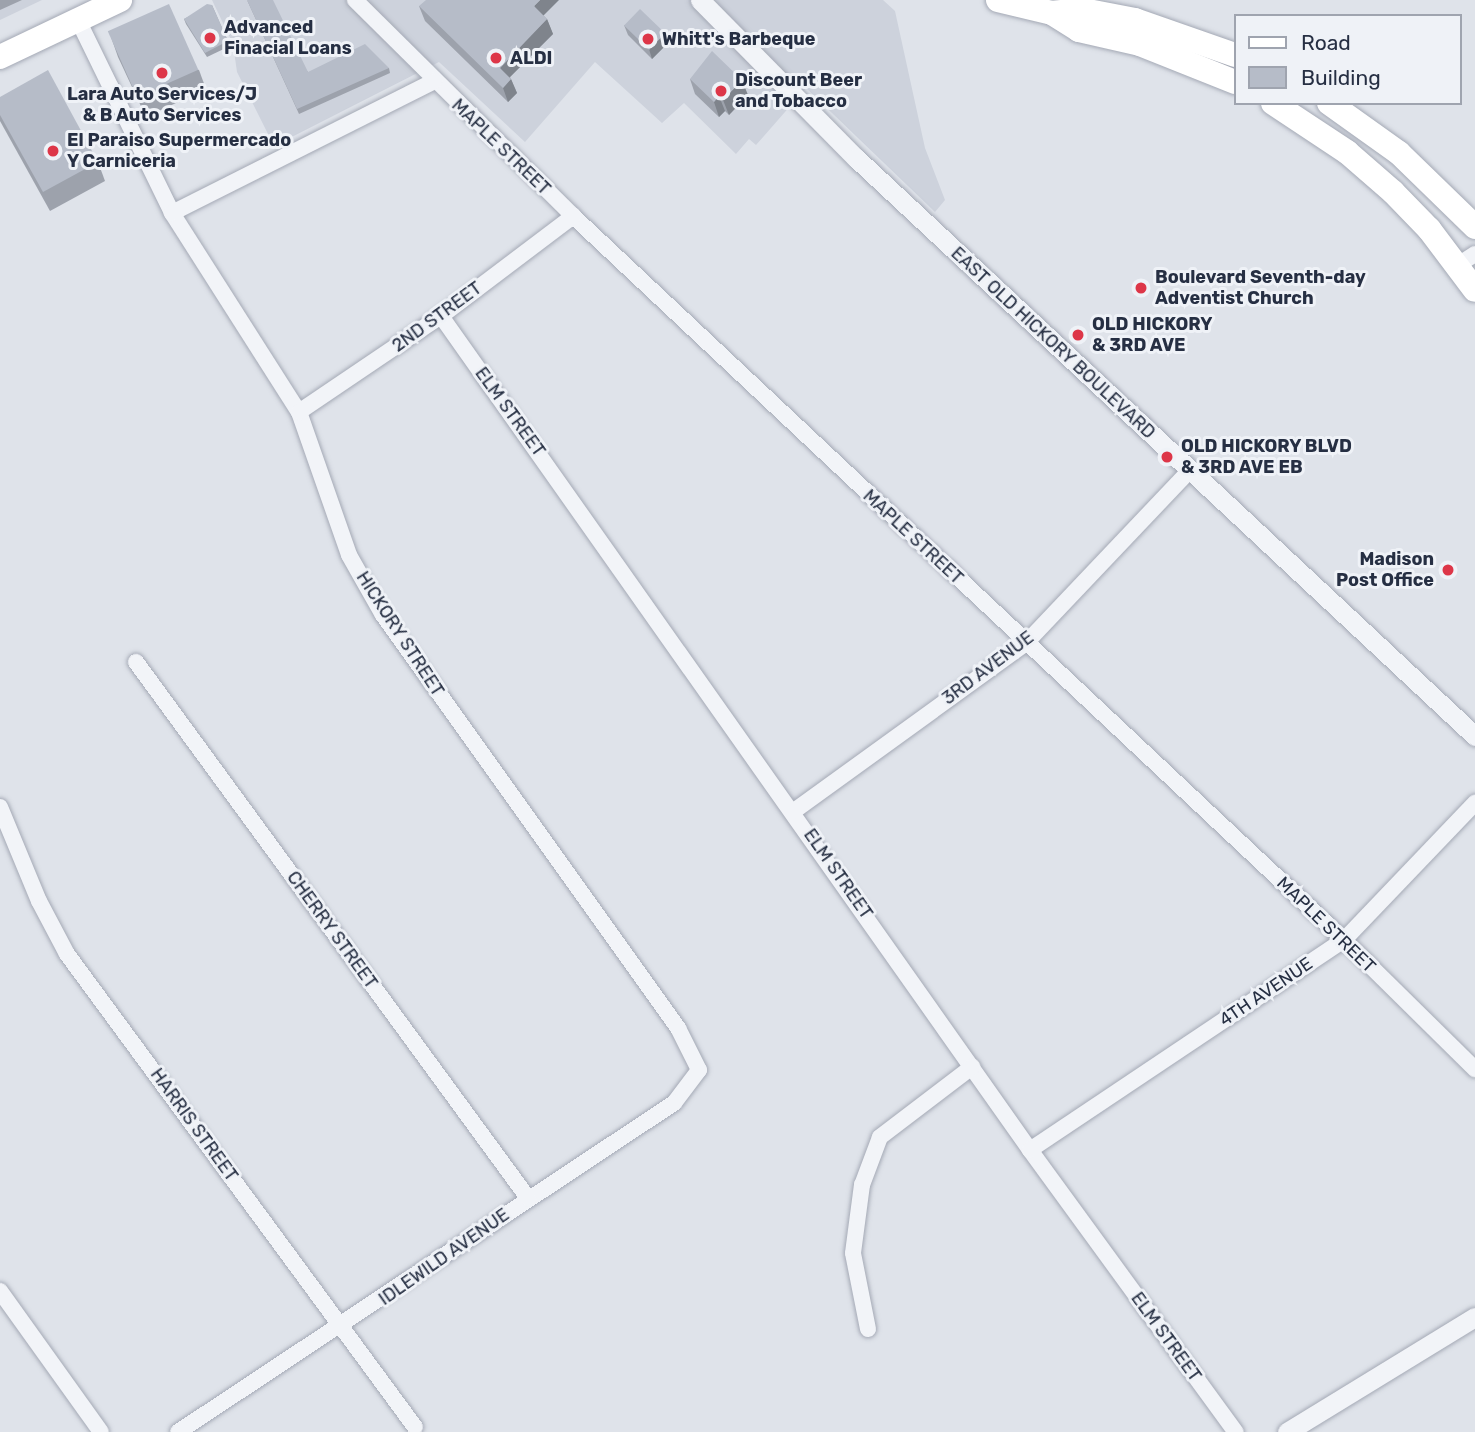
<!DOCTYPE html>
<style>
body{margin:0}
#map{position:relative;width:1475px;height:1432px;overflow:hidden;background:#dfe3ea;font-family:Rubik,sans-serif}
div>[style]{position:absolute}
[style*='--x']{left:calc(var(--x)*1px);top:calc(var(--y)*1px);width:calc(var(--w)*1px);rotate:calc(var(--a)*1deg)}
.built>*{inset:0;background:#cdd2dc}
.roads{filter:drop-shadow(0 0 2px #a4a9b5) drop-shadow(0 0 2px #a4a9b5)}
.minor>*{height:16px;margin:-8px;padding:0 8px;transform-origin:8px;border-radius:8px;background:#f2f4f8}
.tertiary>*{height:19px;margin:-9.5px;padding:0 9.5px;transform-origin:9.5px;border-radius:9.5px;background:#f2f4f8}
.primary>*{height:24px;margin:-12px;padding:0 12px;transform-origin:12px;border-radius:12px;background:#fff}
.wall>*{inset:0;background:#9da2ac}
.shaded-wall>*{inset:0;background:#7f848c}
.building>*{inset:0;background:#b6bcc8;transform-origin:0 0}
.dots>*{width:19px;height:19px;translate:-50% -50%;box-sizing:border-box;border:4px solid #eff2f7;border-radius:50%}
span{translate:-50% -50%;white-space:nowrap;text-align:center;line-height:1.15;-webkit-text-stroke:6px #eff2f7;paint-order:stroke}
.poi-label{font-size:18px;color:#262f43;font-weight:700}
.left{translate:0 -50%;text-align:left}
.right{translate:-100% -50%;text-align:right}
.street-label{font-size:18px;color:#262f43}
.legend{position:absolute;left:1234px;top:14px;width:228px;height:91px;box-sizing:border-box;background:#eff2f7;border:2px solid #9fa4af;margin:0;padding:9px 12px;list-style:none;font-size:21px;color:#262f43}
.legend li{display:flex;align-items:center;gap:14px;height:35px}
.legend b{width:35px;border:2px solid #9fa4af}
</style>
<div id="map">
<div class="built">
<div style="clip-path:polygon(0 0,42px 0,0 20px)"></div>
<div style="clip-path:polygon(212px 0,883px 0,895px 11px,925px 148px,945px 200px,935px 212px,806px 88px,756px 145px,749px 139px,736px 154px,684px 103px,662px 123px,595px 62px,525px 142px,439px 62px,274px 146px,237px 72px,233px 44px)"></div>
</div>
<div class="roads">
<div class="minor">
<div style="--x:355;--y:0;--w:307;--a:44.7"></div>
<div style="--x:573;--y:216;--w:1058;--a:43.2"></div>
<div style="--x:1344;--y:940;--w:184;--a:44.6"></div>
<div style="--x:78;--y:20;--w:215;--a:64"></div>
<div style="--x:172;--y:213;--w:236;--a:57.5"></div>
<div style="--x:299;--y:412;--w:151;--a:70.7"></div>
<div style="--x:349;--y:555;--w:69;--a:60.5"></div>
<div style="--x:383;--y:615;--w:508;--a:54.46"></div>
<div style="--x:678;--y:1028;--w:47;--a:63.4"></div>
<div style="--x:699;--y:1070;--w:41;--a:127.1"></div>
<div style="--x:674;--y:1103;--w:595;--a:146.44"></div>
<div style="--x:172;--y:213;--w:293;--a:-26.7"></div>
<div style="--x:1458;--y:265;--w:20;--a:-33"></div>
<div style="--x:441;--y:316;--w:1021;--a:54.77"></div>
<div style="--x:1030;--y:1150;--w:349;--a:53.9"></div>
<div style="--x:299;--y:412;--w:171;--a:-34.1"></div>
<div style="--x:441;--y:316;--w:166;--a:-37.1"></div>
<div style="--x:136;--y:662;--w:664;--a:53.82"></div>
<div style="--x:0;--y:807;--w:102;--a:67.5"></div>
<div style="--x:39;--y:901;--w:60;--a:62.2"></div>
<div style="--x:67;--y:954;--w:587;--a:53.66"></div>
<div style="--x:794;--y:811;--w:286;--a:-35.9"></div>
<div style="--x:1026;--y:643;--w:237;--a:-46.5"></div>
<div style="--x:1030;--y:1150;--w:378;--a:-33.8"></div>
<div style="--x:1344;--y:940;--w:190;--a:-46.3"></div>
<div style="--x:0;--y:1291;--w:173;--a:54.4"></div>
<div style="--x:868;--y:1329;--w:77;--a:-101.2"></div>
<div style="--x:853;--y:1253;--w:69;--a:-82.5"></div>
<div style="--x:862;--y:1185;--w:51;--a:-69.4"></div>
<div style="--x:880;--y:1137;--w:116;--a:-37.3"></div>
</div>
<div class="tertiary">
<div style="--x:700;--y:0;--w:222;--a:45.4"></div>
<div style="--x:856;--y:158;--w:847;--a:43.04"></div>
<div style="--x:1287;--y:1432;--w:220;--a:-31.5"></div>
</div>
<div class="primary">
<div style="--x:998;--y:0;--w:56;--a:13.5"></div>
<div style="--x:1052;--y:13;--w:31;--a:-6"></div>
<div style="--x:1083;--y:10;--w:53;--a:10.9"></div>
<div style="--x:1135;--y:20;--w:106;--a:19.3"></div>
<div style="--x:1052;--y:13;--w:32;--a:32"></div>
<div style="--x:1079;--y:30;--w:63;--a:12.9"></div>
<div style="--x:1140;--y:44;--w:102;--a:21.8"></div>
<div style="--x:0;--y:57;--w:133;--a:-25.4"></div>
<div style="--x:1273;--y:103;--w:89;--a:33.5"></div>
<div style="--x:1347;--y:152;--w:61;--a:41"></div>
<div style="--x:1393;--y:192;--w:52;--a:45.8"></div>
<div style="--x:1429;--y:229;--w:76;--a:53"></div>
<div style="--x:1329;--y:103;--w:86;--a:35.5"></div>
<div style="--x:1399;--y:153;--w:106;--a:44.2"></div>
</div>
</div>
<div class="wall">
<div style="clip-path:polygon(0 0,22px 0,0 10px)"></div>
<div style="clip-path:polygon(247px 0,308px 72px,389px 68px,390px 73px,299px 114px)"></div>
<div style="clip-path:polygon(212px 5px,230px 46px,207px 57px,186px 24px,184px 19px)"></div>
<div style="clip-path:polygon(419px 6px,544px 16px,547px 19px,553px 34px,510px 77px,517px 93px,508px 102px,425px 21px)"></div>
<div style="clip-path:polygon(624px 25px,665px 33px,668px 43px,652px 59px,628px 35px)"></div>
<div style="clip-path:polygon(111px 37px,199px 70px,206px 89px,146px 117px,118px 57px)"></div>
<div style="clip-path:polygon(690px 79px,748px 95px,729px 115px,725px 111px,719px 117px,695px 94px)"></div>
<div style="clip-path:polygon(0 97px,98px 162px,105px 181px,50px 211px,0 121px)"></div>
</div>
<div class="shaded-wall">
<div style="clip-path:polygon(540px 0,559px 0,539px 20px,534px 6px)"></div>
<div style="clip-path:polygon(547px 19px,553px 34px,505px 82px,500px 68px)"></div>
<div style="clip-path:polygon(665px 33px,668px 43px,652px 59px,649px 49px)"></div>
<div style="clip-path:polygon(511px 79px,517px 93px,508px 102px,503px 88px)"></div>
<div style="clip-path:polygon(742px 80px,748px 95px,729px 115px,723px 100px)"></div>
<div style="clip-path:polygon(719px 96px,725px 111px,719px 117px,714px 102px)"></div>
</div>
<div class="building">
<div style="clip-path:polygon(247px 0,273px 0,308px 72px,365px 44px,389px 68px,297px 109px)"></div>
<div style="clip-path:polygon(426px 0,540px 0,534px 6px,547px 19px,500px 68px,511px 79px,503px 88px,419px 6px)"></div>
<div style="left:169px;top:4px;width:72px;height:67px;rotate:66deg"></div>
<div style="clip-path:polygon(207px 4px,212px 5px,228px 41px,205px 53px,184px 19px)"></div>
<div style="left:640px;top:9px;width:35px;height:23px;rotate:44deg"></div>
<div style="clip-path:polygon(712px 51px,742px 80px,723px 100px,719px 96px,714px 102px,690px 79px)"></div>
<div style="clip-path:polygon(48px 70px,98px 162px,43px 192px,0 115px,0 97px)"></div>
</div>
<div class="dots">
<div style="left:210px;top:38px;background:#dd3648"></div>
<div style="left:648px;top:39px;background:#dd3648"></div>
<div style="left:496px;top:58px;background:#dd3648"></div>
<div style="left:162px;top:73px;background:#dd3648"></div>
<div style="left:721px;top:91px;background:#dd3648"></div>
<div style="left:53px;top:151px;background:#dd3648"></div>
<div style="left:1141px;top:288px;background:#dd3648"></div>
<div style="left:1078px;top:335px;background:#dd3648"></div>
<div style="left:1167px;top:457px;background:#dd3648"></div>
<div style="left:1448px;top:570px;background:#dd3648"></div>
</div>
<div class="poi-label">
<span class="left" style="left:224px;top:38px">Advanced<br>Finacial Loans</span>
<span class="left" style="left:662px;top:39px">Whitt's Barbeque</span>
<span class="left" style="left:510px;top:58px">ALDI</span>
<span class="left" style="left:735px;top:91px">Discount Beer<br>and Tobacco</span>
<span style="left:162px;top:105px">Lara Auto Services/J<br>&amp; B Auto Services</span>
<span class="left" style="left:67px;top:151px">El Paraiso Supermercado<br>Y Carniceria</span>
<span class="left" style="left:1155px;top:288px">Boulevard Seventh-day<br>Adventist Church</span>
<span class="left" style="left:1092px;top:335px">OLD HICKORY<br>&amp; 3RD AVE</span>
<span class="left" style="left:1181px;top:457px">OLD HICKORY BLVD<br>&amp; 3RD AVE EB</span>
<span class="right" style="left:1434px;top:570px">Madison<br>Post Office</span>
</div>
<div class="street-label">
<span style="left:501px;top:147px;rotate:44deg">MAPLE STREET</span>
<span style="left:437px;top:317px;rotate:-36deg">2ND STREET</span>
<span style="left:1053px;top:343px;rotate:43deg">EAST OLD HICKORY BOULEVARD</span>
<span style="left:510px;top:412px;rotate:54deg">ELM STREET</span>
<span style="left:913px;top:537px;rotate:43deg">MAPLE STREET</span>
<span style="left:400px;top:634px;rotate:57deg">HICKORY STREET</span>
<span style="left:988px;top:668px;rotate:-37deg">3RD AVENUE</span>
<span style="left:838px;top:874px;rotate:55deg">ELM STREET</span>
<span style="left:1326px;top:925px;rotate:44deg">MAPLE STREET</span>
<span style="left:332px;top:930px;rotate:54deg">CHERRY STREET</span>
<span style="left:1266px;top:992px;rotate:-34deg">4TH AVENUE</span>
<span style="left:194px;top:1125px;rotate:54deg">HARRIS STREET</span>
<span style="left:444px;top:1257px;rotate:-35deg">IDLEWILD AVENUE</span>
<span style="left:1166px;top:1337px;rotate:54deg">ELM STREET</span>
</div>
<ul class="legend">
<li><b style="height:9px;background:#fff"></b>Road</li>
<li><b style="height:19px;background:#b6bcc8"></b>Building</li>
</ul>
</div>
